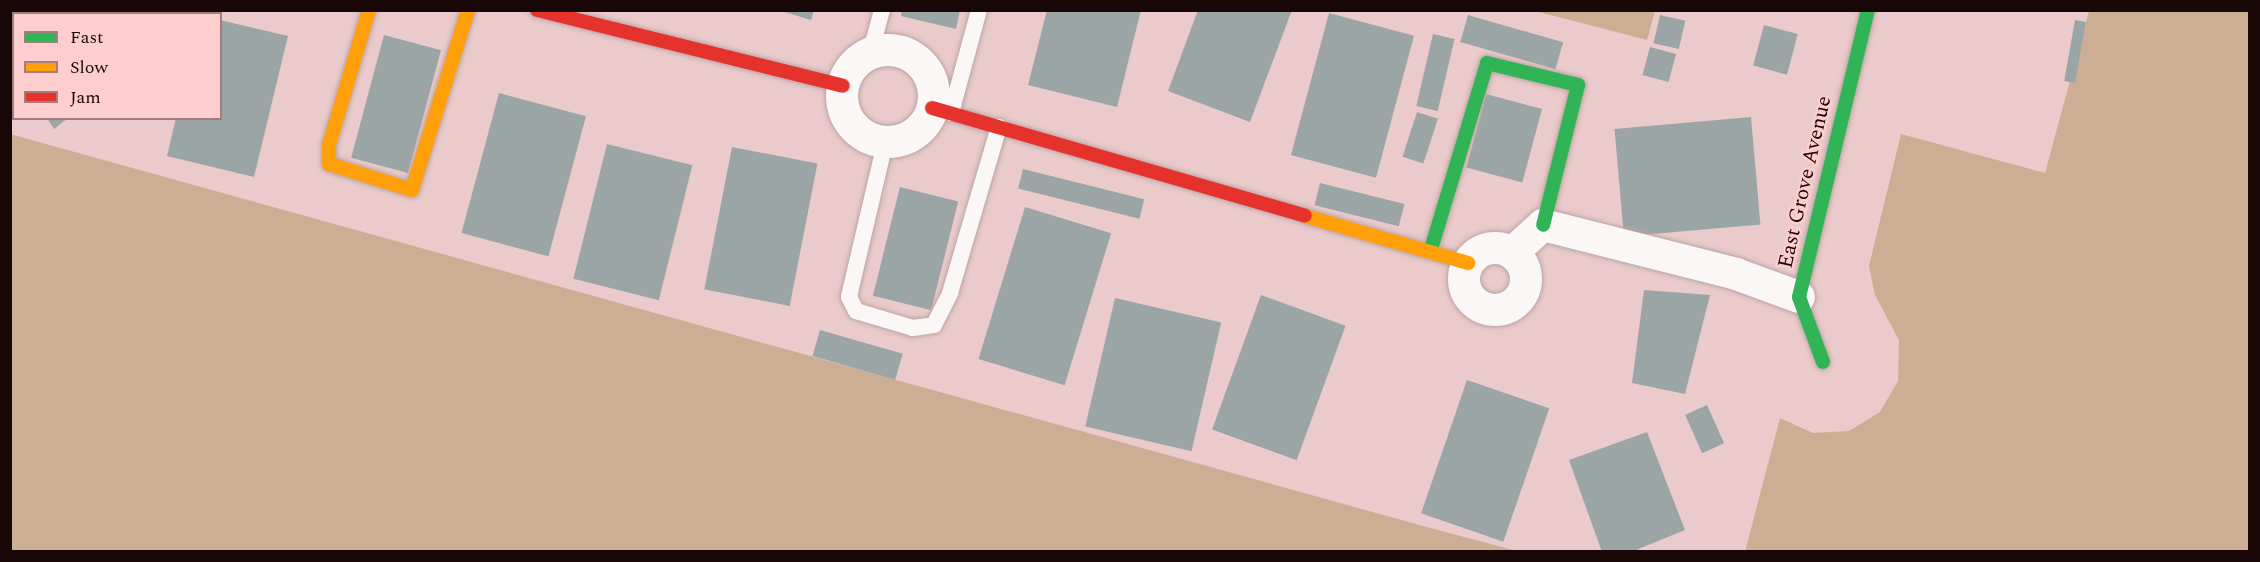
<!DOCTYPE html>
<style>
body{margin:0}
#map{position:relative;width:2260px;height:562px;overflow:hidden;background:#eacaca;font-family:Spectral,serif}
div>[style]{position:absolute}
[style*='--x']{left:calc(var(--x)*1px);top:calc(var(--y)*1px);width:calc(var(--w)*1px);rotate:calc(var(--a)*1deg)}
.green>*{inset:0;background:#ccae95}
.building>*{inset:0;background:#9ca5a5;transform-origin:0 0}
.roads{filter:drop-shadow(0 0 2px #bda5a5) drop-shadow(0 0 2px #bda5a5)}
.lane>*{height:16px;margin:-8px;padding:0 8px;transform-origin:8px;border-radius:8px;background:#fcf7f7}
.street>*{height:32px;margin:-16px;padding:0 16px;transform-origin:16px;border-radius:16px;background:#fcf7f7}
.street>.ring{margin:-16px;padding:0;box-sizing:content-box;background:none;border:32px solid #fcf7f7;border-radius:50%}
.fast>*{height:14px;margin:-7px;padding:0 7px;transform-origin:7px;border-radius:7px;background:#30b455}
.slow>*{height:14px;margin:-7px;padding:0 7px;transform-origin:7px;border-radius:7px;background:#ff9f0a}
.jam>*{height:14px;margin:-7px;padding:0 7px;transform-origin:7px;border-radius:7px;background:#e5322d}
span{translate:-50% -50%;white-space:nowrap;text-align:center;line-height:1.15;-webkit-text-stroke:5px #fecdcd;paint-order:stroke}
.street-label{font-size:21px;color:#190607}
.frame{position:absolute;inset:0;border:12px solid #190607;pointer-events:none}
.legend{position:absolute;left:12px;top:12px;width:210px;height:108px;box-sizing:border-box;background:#fecdcd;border:2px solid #a27d7e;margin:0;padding:8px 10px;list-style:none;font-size:18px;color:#190607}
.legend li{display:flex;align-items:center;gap:12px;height:30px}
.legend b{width:30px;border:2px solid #a27d7e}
</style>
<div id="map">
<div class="green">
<div style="clip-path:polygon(1535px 11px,1655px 11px,1647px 40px)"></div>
<div style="clip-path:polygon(2089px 11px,2249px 11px,2249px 551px,1745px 552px,1780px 418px,1813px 433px,1849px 431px,1880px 412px,1898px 381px,1899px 340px,1875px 295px,1869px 266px,1901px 134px,2045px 173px)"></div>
<div style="clip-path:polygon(10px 134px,1423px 526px,1517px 551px,11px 551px)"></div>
</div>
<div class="building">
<div style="left:71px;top:10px;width:78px;height:6px"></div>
<div style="clip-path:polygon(778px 10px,814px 10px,811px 20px)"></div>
<div style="clip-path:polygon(902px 10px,960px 10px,956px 29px,901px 16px)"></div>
<div style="clip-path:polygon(1047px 10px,1141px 10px,1117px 107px,1028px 85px)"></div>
<div style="clip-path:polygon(1198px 10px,1292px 10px,1250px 122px,1168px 91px)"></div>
<div style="left:1329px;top:13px;width:88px;height:147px;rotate:15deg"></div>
<div style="left:1468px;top:15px;width:99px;height:28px;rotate:16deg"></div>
<div style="left:1660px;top:15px;width:26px;height:29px;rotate:13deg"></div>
<div style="clip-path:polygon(220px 20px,288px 36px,254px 177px,167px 156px,176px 118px,220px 118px)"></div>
<div style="left:2075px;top:20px;width:11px;height:62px;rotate:10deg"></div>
<div style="left:1764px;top:25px;width:35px;height:42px;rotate:15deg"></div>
<div style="left:1433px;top:34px;width:22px;height:74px;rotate:13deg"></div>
<div style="left:384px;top:35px;width:59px;height:127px;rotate:15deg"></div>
<div style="left:1650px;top:47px;width:27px;height:29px;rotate:15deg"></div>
<div style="left:499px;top:93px;width:90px;height:145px;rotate:15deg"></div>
<div style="left:1486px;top:94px;width:58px;height:76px;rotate:15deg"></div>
<div style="left:1417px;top:112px;width:22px;height:47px;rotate:18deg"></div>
<div style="left:1751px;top:117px;width:108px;height:137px;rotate:85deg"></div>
<div style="clip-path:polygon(47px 118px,68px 118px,54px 129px)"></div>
<div style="left:607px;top:144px;width:88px;height:139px;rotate:14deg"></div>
<div style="left:732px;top:147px;width:87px;height:145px;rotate:11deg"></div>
<div style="left:1023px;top:169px;width:125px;height:20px;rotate:14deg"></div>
<div style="left:1320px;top:183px;width:87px;height:23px;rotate:14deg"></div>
<div style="left:900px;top:187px;width:60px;height:112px;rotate:14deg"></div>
<div style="left:1025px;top:207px;width:90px;height:159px;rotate:17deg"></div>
<div style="clip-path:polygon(1644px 290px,1710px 295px,1685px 394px,1632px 383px)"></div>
<div style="left:1261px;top:295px;width:90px;height:143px;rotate:20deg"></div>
<div style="left:1115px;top:298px;width:109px;height:132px;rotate:13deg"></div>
<div style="left:820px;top:330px;width:86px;height:27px;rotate:16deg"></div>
<div style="left:1467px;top:380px;width:87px;height:141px;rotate:19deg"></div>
<div style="left:1707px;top:405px;width:42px;height:24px;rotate:66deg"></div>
<div style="clip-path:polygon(1647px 432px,1685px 530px,1631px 552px,1602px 552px,1569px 460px)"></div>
</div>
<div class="roads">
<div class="lane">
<div style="--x:870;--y:54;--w:46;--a:-74.7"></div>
<div style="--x:951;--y:113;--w:107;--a:-74.8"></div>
<div style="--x:885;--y:143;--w:158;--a:103.2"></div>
<div style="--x:849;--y:297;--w:16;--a:63"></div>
<div style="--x:856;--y:311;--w:59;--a:16.6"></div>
<div style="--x:913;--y:328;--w:21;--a:-8"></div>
<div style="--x:934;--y:325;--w:36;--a:-63"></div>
<div style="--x:950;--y:293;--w:173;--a:-73.6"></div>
</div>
<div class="street">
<div class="ring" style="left:842px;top:50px;width:60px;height:60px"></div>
<div class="ring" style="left:1464px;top:248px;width:30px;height:30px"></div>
<div style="--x:1512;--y:253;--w:42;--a:-42.1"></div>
<div style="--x:1543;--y:225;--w:199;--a:14.2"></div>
<div style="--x:1736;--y:274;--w:67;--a:20.1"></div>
</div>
<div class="fast">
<div style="--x:1431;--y:249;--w:194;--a:-73.2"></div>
<div style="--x:1487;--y:63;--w:94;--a:13.6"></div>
<div style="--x:1578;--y:85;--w:144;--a:104"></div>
<div style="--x:1823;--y:362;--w:69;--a:-110.3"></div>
<div style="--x:1799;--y:297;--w:295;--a:-76.5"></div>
</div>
<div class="slow">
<div style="--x:369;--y:10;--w:141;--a:106.5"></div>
<div style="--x:329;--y:145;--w:19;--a:90"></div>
<div style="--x:329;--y:164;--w:87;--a:17.4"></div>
<div style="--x:412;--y:190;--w:189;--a:-72.7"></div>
<div style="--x:1305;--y:216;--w:170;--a:16.1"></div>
</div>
<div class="jam">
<div style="--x:537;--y:10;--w:315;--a:13.9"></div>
<div style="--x:932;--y:108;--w:388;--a:16.1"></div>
</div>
</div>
<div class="street-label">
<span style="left:1805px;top:182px;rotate:-77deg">East Grove Avenue</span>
</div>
<div class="frame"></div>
<ul class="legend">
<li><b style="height:8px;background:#30b455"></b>Fast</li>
<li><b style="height:8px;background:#ff9f0a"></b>Slow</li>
<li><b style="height:8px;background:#e5322d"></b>Jam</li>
</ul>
</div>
